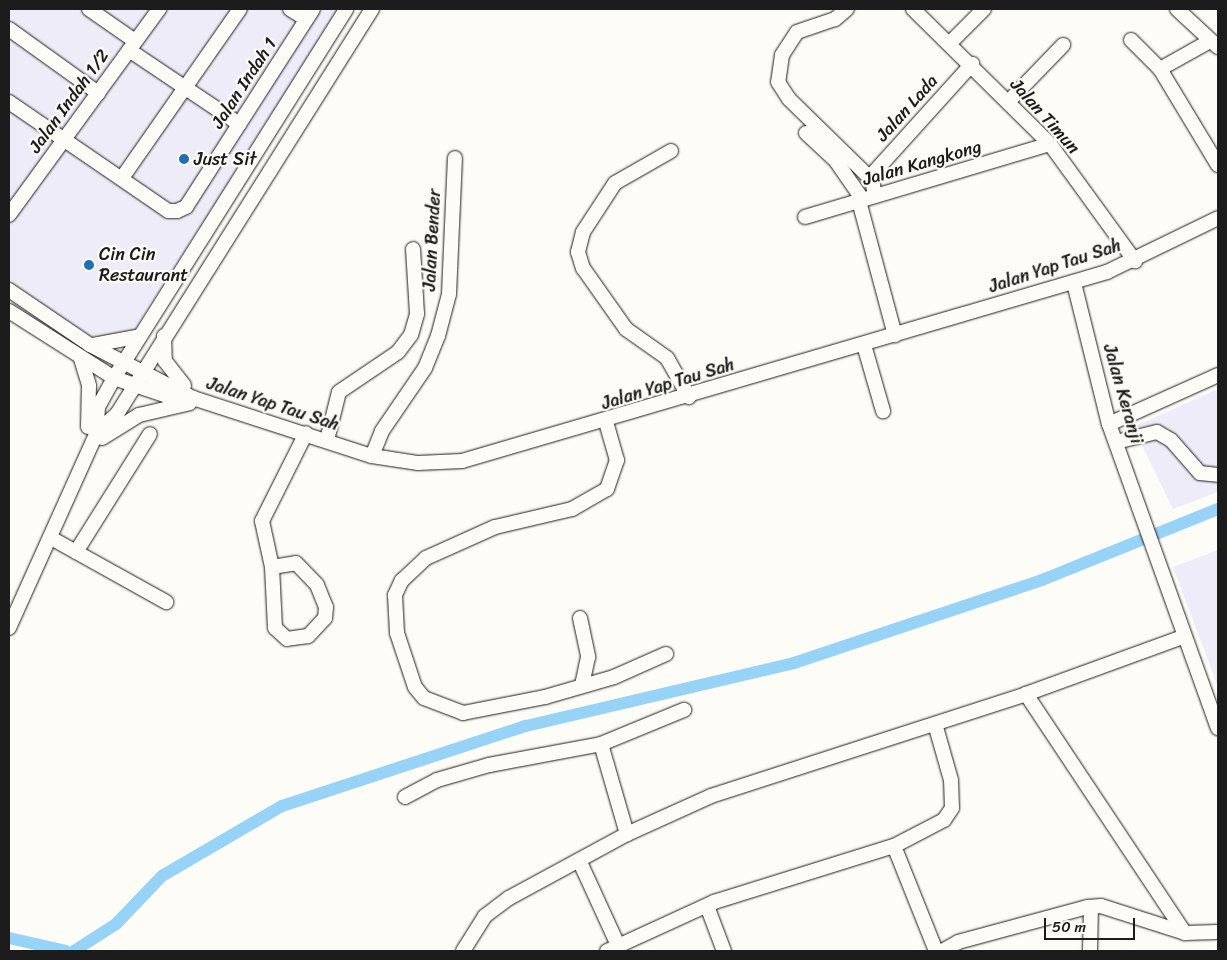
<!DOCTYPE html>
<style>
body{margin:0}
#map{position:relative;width:1227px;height:960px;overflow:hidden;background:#fdfcf7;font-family:Sriracha,sans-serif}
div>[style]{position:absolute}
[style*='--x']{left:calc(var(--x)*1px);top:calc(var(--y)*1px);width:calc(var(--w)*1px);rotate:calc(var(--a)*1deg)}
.built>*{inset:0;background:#edecf8}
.canal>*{height:12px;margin:-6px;padding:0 6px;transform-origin:6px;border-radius:6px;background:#97d2f7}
.roads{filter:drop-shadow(0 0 1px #1c1c1c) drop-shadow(0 0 1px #1c1c1c)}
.minor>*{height:14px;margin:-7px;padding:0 7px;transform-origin:7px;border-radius:7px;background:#fdfcf7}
.dots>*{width:14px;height:14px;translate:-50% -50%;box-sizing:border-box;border:2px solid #fdfcf7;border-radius:50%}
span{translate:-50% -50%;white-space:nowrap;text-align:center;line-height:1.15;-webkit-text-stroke:4.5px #fdfcf7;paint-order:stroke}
.street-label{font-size:18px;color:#1c1c1c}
.poi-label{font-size:18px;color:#1c1c1c}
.left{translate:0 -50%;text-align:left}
.frame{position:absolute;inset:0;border:10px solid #1c1c1c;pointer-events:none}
.scale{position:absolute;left:1044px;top:918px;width:91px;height:22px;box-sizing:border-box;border:2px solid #1c1c1c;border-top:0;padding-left:6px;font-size:15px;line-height:18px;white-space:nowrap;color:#1c1c1c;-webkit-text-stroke:4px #fdfcf7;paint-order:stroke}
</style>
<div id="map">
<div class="built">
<div style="clip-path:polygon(9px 9px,339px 9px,132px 334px,93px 341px,9px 284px)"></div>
<div style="clip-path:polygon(1218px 389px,1218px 492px,1173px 509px,1133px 427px)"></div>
<div style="clip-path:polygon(1218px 550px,1218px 687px,1173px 567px)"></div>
</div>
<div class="canal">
<div style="--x:9;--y:938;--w:58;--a:12.8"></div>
<div style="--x:74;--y:951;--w:50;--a:-32.7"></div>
<div style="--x:116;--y:924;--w:66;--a:-46.2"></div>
<div style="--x:162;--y:876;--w:139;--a:-30.3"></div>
<div style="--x:282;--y:806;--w:257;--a:-18.2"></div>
<div style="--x:526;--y:726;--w:275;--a:-13.2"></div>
<div style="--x:794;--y:663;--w:262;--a:-18.5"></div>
<div style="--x:1042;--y:580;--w:190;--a:-22"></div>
</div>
<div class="roads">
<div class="minor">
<div style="--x:89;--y:9;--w:56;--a:34.8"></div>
<div style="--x:290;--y:9;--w:19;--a:32"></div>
<div style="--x:847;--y:9;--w:16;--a:140"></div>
<div style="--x:835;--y:19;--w:40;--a:161.1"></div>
<div style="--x:797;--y:32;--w:27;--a:123"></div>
<div style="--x:782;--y:55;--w:27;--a:98"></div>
<div style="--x:778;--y:82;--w:20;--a:57"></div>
<div style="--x:789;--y:99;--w:116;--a:44.3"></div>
<div style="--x:872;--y:180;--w:16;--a:79"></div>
<div style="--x:913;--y:9;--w:192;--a:44.6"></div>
<div style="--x:1050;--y:144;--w:145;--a:54"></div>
<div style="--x:1177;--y:9;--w:56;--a:42.8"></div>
<div style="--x:9;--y:29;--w:110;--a:35.7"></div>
<div style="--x:1131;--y:40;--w:41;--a:45"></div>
<div style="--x:1160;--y:69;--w:112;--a:58.9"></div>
<div style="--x:950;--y:43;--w:48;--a:-45"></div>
<div style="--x:129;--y:50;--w:133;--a:33.9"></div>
<div style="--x:1160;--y:69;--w:57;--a:-29.2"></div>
<div style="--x:1009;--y:101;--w:78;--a:-46"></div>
<div style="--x:9;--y:102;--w:193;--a:34.4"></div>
<div style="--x:168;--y:211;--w:9;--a:0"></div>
<div style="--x:177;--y:211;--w:10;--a:-24"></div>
<div style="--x:186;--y:207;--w:235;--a:-57.3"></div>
<div style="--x:806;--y:133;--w:41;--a:43"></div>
<div style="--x:836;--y:161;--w:47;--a:55.3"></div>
<div style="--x:671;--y:151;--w:64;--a:150.3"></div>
<div style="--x:615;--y:183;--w:59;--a:123.1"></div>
<div style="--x:583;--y:232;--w:21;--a:104"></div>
<div style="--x:578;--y:252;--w:17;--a:73"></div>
<div style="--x:583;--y:268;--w:75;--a:54.8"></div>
<div style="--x:626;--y:329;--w:50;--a:35.3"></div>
<div style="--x:667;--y:358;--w:45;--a:60.6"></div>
<div style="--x:122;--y:178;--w:206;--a:-55.1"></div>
<div style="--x:869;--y:178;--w:154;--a:-47.9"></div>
<div style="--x:859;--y:201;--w:139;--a:75"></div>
<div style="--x:9;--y:215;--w:255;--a:-53.9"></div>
<div style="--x:805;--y:217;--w:256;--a:-16.6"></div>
<div style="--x:1074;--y:283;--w:145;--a:76.1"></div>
<div style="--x:1109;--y:424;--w:323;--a:70.3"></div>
<div style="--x:9;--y:290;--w:98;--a:34.2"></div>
<div style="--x:90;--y:345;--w:116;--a:27.2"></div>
<div style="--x:193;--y:398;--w:188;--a:18"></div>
<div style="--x:372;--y:456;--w:47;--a:8.7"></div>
<div style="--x:418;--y:463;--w:44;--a:-2.6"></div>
<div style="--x:462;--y:461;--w:672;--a:-16.33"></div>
<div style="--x:1107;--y:272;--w:123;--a:-25.9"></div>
<div style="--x:9;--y:311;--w:125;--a:32.5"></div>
<div style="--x:114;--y:378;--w:59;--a:18.7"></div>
<div style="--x:170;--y:397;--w:23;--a:2"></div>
<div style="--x:164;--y:336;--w:25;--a:88"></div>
<div style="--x:165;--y:361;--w:31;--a:52"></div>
<div style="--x:93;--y:345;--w:48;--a:-10.8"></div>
<div style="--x:864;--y:345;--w:69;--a:73.9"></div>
<div style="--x:81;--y:359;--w:28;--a:73"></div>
<div style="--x:89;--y:386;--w:41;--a:91.4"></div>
<div style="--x:606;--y:422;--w:40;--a:74"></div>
<div style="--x:617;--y:460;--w:31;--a:109"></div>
<div style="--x:607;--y:489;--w:40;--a:150.3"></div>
<div style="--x:572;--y:509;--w:79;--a:166.8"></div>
<div style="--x:495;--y:527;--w:76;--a:155.8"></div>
<div style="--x:426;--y:558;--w:33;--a:137"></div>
<div style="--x:402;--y:580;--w:17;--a:115"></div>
<div style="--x:395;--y:595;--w:38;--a:87"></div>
<div style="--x:397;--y:633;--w:57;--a:71.6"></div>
<div style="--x:415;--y:687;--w:14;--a:51"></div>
<div style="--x:424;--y:698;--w:42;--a:21"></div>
<div style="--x:463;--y:713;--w:84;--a:-11"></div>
<div style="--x:545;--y:697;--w:72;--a:-16.2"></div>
<div style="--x:614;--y:677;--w:57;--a:-23.9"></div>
<div style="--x:1109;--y:424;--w:120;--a:-24.2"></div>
<div style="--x:97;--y:432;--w:25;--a:-88"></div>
<div style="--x:98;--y:407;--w:33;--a:-61"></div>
<div style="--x:114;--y:378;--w:436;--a:-57.8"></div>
<div style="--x:102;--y:438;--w:44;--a:-31.9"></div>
<div style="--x:139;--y:415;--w:52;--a:-13.2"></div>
<div style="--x:327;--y:440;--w:49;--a:-76"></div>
<div style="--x:339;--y:392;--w:71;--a:-34.1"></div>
<div style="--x:398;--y:352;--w:21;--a:-53"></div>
<div style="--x:411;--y:335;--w:22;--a:-74"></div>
<div style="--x:417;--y:314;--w:65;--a:-93.5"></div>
<div style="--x:1116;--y:442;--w:42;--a:-13.7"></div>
<div style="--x:1157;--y:432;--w:16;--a:30"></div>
<div style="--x:1171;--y:440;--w:44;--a:48.7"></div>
<div style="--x:1200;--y:473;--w:18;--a:6"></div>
<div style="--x:372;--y:456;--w:27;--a:-68"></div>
<div style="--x:382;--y:431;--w:76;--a:-55.7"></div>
<div style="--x:425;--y:368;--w:35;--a:-68"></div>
<div style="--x:438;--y:336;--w:43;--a:-75.3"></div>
<div style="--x:449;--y:294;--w:136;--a:-87.5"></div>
<div style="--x:51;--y:538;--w:132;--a:29.1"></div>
<div style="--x:76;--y:552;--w:139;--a:-57.9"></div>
<div style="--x:272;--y:567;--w:24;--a:-9"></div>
<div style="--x:296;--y:563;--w:30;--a:46"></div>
<div style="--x:317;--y:585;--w:24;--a:68"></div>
<div style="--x:326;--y:607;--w:11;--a:95"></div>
<div style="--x:325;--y:618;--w:25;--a:133"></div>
<div style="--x:308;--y:636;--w:21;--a:172"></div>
<div style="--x:287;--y:639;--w:16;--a:-137"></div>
<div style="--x:275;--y:628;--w:61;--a:-92.8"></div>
<div style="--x:272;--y:567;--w:47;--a:-102.3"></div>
<div style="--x:262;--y:521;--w:98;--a:-63.4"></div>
<div style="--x:580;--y:618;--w:40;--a:78"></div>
<div style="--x:588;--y:657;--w:29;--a:102"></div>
<div style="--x:9;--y:628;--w:215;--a:-65.8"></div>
<div style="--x:97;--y:432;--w:27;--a:-42"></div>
<div style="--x:117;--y:414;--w:479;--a:-57.8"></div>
<div style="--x:1026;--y:694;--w:287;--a:56.4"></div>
<div style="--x:601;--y:744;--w:90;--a:-22.3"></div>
<div style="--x:405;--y:797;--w:36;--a:-28"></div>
<div style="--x:437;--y:780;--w:54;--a:-16.1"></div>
<div style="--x:489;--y:765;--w:114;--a:-10.6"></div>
<div style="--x:601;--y:744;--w:94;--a:73.9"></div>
<div style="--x:894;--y:846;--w:56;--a:-27.5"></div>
<div style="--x:944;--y:820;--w:14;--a:-56"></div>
<div style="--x:952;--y:808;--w:28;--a:-92"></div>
<div style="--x:951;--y:780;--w:58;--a:-105.9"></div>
<div style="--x:579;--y:860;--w:94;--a:65.4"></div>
<div style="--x:707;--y:906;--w:48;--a:69.3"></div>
<div style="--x:463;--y:951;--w:41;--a:-57.8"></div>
<div style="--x:485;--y:916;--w:30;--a:-37"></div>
<div style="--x:509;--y:898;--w:134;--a:-28.5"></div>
<div style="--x:627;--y:834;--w:92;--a:-24.3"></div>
<div style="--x:711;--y:796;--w:331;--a:-17.9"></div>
<div style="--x:1026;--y:694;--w:167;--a:-20"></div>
<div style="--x:607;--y:951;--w:118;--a:-24.6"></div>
<div style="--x:714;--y:902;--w:189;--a:-17.3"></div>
<div style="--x:894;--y:846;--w:113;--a:68.2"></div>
<div style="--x:942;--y:951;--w:18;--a:-29"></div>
<div style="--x:958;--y:942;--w:135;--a:-15.1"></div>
<div style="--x:1088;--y:907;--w:13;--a:-4"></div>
<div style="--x:1101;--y:906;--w:88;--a:17.8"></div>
<div style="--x:1185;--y:933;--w:33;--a:-2"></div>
<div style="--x:1090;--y:951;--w:44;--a:-88.7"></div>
</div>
</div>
<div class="dots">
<div style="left:184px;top:159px;background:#1f6fb2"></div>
<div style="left:89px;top:265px;background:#1f6fb2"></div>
</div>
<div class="street-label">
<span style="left:244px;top:83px;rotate:-57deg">Jalan Indah 1</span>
<span style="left:69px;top:101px;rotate:-54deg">Jalan Indah 1/2</span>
<span style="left:907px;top:108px;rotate:-48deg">Jalan Lada</span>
<span style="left:1045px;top:116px;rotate:48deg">Jalan Timun</span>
<span style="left:922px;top:163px;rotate:-16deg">Jalan Kangkong</span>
<span style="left:432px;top:240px;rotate:-87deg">Jalan Bender</span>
<span style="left:1055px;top:266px;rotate:-18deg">Jalan Yap Tau Sah</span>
<span style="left:668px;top:384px;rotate:-17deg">Jalan Yap Tau Sah</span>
<span style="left:1123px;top:394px;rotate:74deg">Jalan Keranji</span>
<span style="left:273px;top:404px;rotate:18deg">Jalan Yap Tau Sah</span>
</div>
<div class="poi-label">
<span class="left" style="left:194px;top:159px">Just Sit</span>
<span class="left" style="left:99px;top:265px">Cin Cin<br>Restaurant</span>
</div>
<div class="frame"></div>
<div class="scale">50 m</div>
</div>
